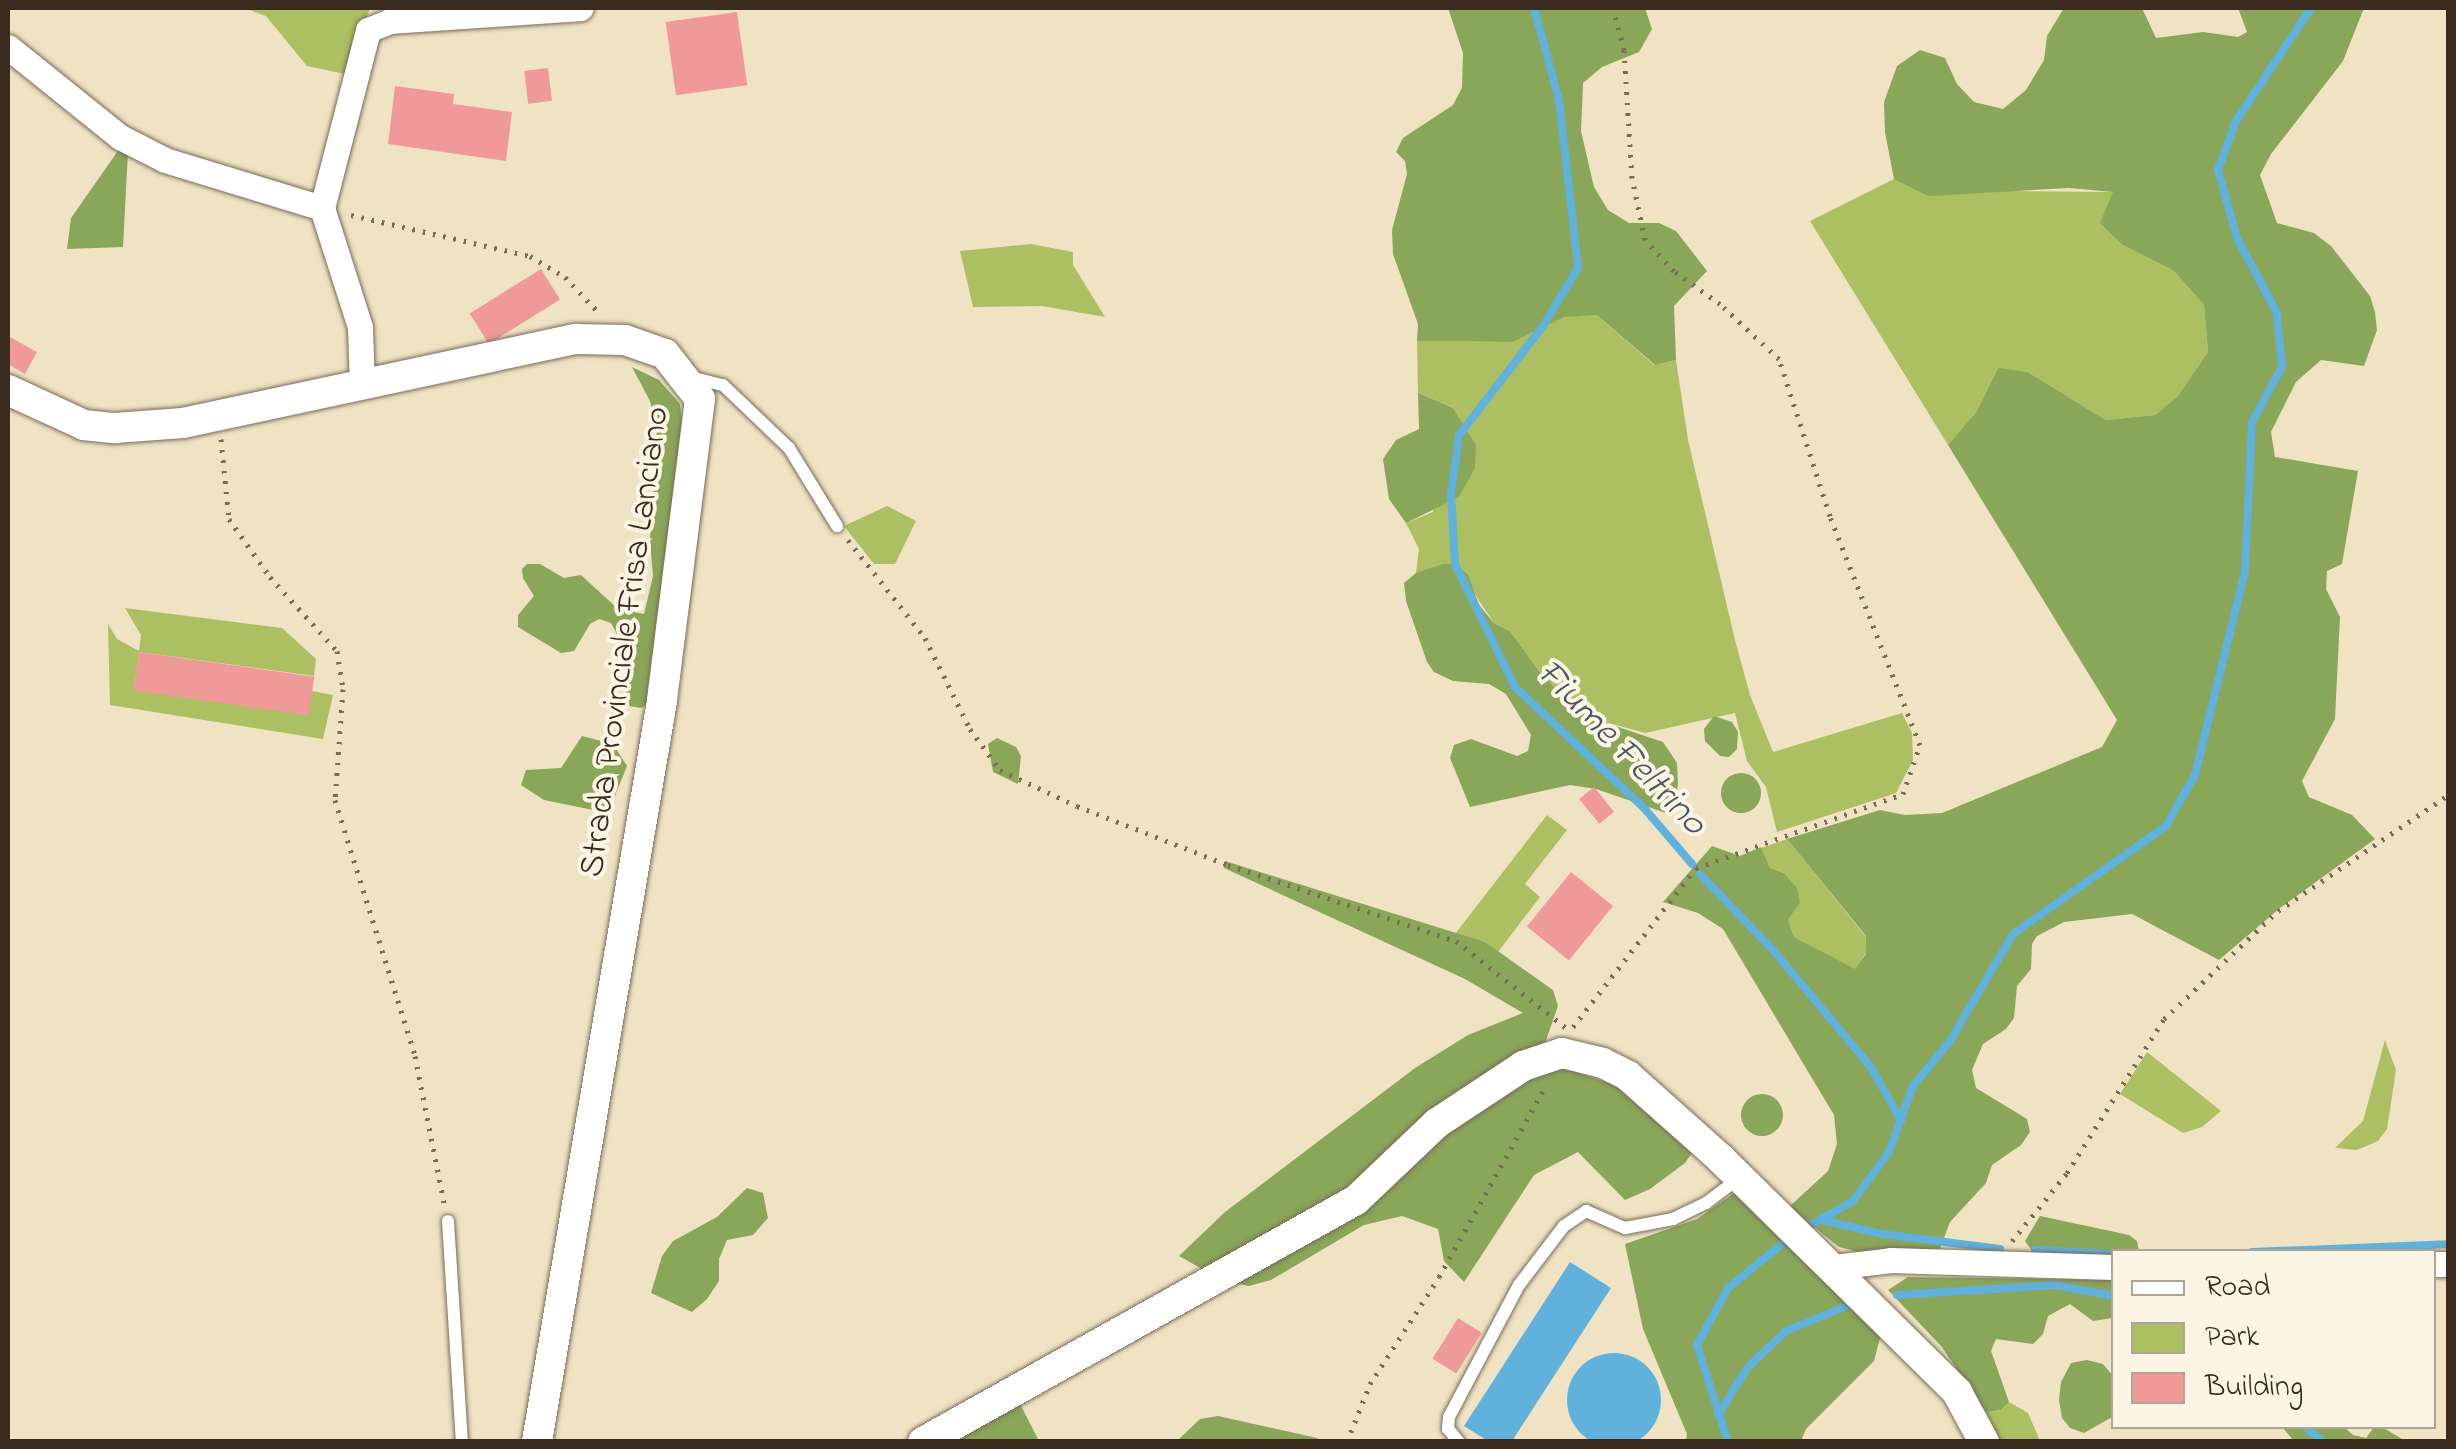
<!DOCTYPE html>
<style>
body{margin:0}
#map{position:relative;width:2456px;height:1449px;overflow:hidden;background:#efe3c4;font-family:"Indie Flower",sans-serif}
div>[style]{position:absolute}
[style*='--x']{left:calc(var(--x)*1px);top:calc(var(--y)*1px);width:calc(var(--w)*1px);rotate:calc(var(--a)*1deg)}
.green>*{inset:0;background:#acbf63}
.forest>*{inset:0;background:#89a659}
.round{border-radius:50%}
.water>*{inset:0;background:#60b1db}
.stream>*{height:8px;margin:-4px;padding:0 4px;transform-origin:4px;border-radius:4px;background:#60b1db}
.building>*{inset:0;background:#f09999;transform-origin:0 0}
.path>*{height:5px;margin-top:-2.5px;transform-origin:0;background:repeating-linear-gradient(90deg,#7a6b58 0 2.5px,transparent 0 10.5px)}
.roads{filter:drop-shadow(0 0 2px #7a6b58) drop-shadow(0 0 2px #7a6b58)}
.service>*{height:12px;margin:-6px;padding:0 6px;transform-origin:6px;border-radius:6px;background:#fff}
.minor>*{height:25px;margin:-12.5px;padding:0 12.5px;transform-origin:12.5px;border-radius:12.5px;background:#fff}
.tertiary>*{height:30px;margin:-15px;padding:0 15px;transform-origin:15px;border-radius:15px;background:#fff}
span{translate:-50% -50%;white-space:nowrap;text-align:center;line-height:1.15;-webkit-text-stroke:8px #fcf5e5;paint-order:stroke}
.street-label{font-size:35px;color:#3b2a1e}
.water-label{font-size:38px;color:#485960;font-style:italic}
.frame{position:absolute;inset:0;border:10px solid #3b2a1e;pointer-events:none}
.legend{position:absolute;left:2111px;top:1249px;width:325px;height:180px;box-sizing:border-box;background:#fcf5e5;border:2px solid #afa495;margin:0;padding:12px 18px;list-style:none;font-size:30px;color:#3b2a1e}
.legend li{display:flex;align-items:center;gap:20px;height:50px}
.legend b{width:50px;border:2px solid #afa495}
</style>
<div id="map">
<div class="green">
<div style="clip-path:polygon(244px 8px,370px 8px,345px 74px,307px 66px,266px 16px)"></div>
<div style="clip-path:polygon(1894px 179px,2009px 191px,2114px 192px,2123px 245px,2174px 271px,2204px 305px,2208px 352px,2177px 397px,2155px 415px,2106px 420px,2070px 398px,1998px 368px,1977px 411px,1948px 445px,1810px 221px)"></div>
<div style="clip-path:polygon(1031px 244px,1073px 252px,1073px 265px,1105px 317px,1042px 306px,973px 307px,960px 251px)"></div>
<div style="clip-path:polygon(1597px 315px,1654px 365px,1676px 360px,1688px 440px,1735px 640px,1750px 695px,1773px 752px,1902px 713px,1912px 733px,1913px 760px,1896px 793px,1777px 832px,1766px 787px,1747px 761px,1735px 713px,1645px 733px,1594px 719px,1571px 705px,1539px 671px,1510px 631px,1494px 623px,1455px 564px,1416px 573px,1419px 549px,1406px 523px,1433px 512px,1453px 407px,1418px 393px,1417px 341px,1513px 342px,1565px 316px)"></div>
<div style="clip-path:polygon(887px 506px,916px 521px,895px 564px,874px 564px,844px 526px)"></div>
<div style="clip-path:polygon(125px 608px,282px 628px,316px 659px,314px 676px,139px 652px,134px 690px,308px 714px,312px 691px,333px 695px,323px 739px,110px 705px,108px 624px,117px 639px,139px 651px,141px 635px)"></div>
<div style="clip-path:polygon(1547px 815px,1567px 830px,1525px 884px,1540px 897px,1498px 952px,1485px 942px,1455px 934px)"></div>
<div style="clip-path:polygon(1787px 839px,1866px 937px,1866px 953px,1855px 970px,1794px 937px,1788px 920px,1800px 903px,1784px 873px,1770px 868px,1761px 848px)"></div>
<div style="clip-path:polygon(2385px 1040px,2396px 1070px,2387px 1129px,2378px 1141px,2357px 1150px,2335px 1148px,2363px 1121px)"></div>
<div style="clip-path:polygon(2147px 1052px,2221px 1111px,2202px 1127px,2183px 1133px,2120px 1094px)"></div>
<div style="clip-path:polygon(2009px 1402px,2028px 1413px,2040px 1441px,2000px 1441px,1986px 1412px,2001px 1410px)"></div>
</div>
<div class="forest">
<div style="clip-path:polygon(1448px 8px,1645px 8px,1652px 29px,1639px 52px,1602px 67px,1583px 83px,1581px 131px,1594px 187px,1608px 210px,1629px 223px,1659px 223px,1676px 231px,1707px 271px,1674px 306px,1676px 360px,1655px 365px,1597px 315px,1564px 317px,1513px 342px,1417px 341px,1418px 324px,1393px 254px,1392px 230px,1407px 174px,1405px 161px,1396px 152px,1403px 138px,1453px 105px,1462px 88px,1463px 53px)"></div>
<div style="clip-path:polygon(2064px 8px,2142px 8px,2156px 38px,2203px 32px,2238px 37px,2247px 32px,2238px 8px,2364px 8px,2343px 61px,2271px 154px,2260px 175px,2277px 223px,2314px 233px,2331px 246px,2370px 296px,2375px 312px,2377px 330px,2364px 366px,2321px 360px,2296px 382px,2271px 432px,2275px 457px,2358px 471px,2342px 564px,2327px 571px,2326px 589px,2340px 617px,2335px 719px,2302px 781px,2309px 797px,2352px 815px,2375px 839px,2280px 908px,2219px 960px,2132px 914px,2064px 922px,2037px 936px,2032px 944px,2031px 969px,2017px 986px,2014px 1018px,2006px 1029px,1983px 1044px,1972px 1070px,1976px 1088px,2027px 1119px,2030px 1132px,2021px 1145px,1992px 1165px,1986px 1183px,1950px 1222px,1939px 1251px,1859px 1252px,1839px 1247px,1789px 1207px,1828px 1171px,1837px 1144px,1834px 1115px,1723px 929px,1698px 913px,1663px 902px,1712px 846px,1740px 856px,1761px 847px,1770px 868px,1784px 873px,1797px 888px,1800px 903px,1788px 920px,1794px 937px,1855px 969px,1866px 954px,1866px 936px,1787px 839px,1880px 810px,1905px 815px,1942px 813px,2102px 747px,2117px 720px,1948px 445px,1977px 411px,1998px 368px,2027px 372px,2106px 420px,2155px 415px,2177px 397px,2208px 352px,2204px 305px,2174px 271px,2123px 245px,2100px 223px,2113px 192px,2069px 188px,1928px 196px,1894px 179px,1885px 132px,1884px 102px,1897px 66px,1920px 50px,1945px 58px,1957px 84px,1974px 102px,2003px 109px,2026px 90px,2044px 60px,2047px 36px)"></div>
<div style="clip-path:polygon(120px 148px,128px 152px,123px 247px,67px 249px,71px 218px)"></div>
<div style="clip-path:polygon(632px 367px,659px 380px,680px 404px,683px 434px,649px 703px,641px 708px,629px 706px,626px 699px,629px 656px,611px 623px,599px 619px,590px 624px,574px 651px,561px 653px,518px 627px,518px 615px,534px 596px,523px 578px,522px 569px,527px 564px,540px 564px,564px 578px,581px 575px,618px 609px,644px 614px,653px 576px,650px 540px,657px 431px,650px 401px)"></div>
<div style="clip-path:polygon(1418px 393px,1452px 407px,1476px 445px,1475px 468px,1459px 497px,1406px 523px,1389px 499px,1383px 459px,1396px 440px,1419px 429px)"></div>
<div style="clip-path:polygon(1443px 564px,1455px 564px,1468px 575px,1479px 605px,1494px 623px,1510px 631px,1539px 671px,1571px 705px,1594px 719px,1663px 742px,1677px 763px,1678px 784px,1675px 804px,1666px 813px,1596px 789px,1570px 785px,1470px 807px,1450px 758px,1454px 745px,1471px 739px,1517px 756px,1528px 751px,1531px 735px,1506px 694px,1489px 684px,1453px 681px,1434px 672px,1427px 662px,1406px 601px,1404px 583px,1416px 573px)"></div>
<div style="clip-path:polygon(1714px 716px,1732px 722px,1738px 732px,1737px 749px,1729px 757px,1720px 756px,1705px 741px,1704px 729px)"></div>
<div style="clip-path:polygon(582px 736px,613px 744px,627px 766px,608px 813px,544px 800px,521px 785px,526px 770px,561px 768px)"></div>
<div style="clip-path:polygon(997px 738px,1016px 747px,1021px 756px,1018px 784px,993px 772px,988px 744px)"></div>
<div class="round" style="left:1721px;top:773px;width:40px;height:40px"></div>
<div style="clip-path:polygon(1225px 861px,1485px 942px,1553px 990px,1558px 1006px,1545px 1043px,1335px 1197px,1213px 1267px,1202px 1269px,1179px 1256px,1225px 1212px,1415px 1068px,1468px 1035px,1523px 1013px,1465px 979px,1224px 868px)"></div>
<div style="clip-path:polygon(1557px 1066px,1615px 1085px,1693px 1151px,1685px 1163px,1650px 1189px,1625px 1200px,1578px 1152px,1534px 1175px,1464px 1282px,1444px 1261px,1438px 1229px,1402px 1216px,1364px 1225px,1271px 1280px,1249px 1286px,1220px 1280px,1515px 1078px)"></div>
<div class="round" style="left:1741px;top:1094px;width:42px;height:42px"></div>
<div style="clip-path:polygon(747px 1188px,763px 1193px,768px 1218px,753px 1235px,727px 1240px,719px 1259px,719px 1281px,707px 1299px,692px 1312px,651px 1293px,662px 1256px,673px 1241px,717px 1217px)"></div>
<div style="clip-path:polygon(1737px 1191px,1882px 1330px,1874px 1361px,1806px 1429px,1801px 1441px,1686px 1441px,1687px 1434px,1643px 1329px,1625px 1244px,1697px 1219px)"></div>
<div style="clip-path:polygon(2040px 1216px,2129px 1235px,2137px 1241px,2139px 1251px,2114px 1252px,2113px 1259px,2033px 1252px,2025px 1241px)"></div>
<div style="clip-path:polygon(1908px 1277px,2113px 1280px,2113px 1318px,2093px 1321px,2070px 1304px,2048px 1316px,2043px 1334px,2033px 1344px,1996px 1339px,1991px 1351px,2009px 1402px,2001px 1410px,1986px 1412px,1941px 1346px,1888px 1290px)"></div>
<div style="clip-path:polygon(2087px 1360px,2103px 1364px,2113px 1376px,2114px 1416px,2084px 1433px,2070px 1428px,2062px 1418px,2059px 1400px,2061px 1382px,2071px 1363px)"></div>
<div style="clip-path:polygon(1018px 1400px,1039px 1441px,944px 1442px)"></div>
<div style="clip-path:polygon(1218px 1416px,1317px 1438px,1322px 1441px,1177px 1441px,1200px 1419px)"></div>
<div style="clip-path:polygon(2282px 1427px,2344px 1427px,2353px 1435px,2366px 1438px,2374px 1427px,2382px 1427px,2402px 1439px,2294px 1441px)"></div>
</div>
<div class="water">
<div style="clip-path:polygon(1570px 1262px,1611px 1288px,1512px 1441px,1488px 1441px,1464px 1426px)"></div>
<div class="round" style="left:1567px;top:1353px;width:94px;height:94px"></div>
</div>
<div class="stream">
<div style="--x:1534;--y:8;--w:95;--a:74.8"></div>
<div style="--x:1559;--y:100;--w:169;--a:83.5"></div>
<div style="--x:1578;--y:268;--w:68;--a:121.1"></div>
<div style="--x:1543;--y:326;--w:138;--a:127.6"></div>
<div style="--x:1459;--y:435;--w:60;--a:97.7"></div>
<div style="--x:1451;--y:494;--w:70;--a:86.7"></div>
<div style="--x:1455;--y:564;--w:137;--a:64"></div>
<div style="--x:1515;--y:687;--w:177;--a:43.2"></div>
<div style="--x:1644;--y:808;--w:74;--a:49.4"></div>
<div style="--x:1700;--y:874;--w:105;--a:46.2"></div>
<div style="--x:1773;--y:950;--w:153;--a:50.1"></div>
<div style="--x:1871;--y:1067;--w:62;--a:60.9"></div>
<div style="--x:1822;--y:1220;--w:62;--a:13.1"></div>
<div style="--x:1882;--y:1234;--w:119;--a:7.2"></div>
<div style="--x:1804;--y:1229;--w:56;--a:-29.7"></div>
<div style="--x:1853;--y:1201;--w:61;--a:-53.7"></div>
<div style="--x:1889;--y:1152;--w:70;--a:-70"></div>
<div style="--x:1913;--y:1086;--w:58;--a:-50.6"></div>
<div style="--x:1950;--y:1041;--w:124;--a:-59.5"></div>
<div style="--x:2013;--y:934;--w:187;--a:-35.2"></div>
<div style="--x:2166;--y:826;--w:59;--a:-60.4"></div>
<div style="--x:2195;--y:775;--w:210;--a:-76.2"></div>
<div style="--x:2245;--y:571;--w:149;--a:-87.3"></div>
<div style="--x:2252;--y:422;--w:63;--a:-61.4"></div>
<div style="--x:2282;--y:367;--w:54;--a:-95.3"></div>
<div style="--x:2277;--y:313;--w:85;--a:-118.1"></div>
<div style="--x:2237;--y:238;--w:71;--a:-105.6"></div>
<div style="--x:2218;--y:170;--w:52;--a:-69.8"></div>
<div style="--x:2236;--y:121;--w:136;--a:-56.4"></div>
<div style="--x:2035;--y:1250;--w:79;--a:2.9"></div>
<div style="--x:2252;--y:1252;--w:196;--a:-2.3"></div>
<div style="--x:1897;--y:1295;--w:158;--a:-3.6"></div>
<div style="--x:2055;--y:1285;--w:60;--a:10.6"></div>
<div style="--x:1718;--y:1415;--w:57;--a:-58"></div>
<div style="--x:1748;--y:1367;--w:52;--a:-43.5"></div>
<div style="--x:1786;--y:1331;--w:68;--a:-22.4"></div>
<div style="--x:2304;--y:1426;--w:26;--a:39"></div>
<div style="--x:1728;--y:1442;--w:102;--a:-107.7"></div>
<div style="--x:1697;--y:1345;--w:65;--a:-61.5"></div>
<div style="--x:1728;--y:1288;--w:82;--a:-39.1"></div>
</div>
<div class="building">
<div style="left:737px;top:12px;width:74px;height:72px;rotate:82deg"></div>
<div style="left:548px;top:68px;width:33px;height:24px;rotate:83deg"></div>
<div style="clip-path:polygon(395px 86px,454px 94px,453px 104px,512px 112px,506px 161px,388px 144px)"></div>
<div style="left:541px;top:269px;width:36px;height:84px;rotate:58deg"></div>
<div style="clip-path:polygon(8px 336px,37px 352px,25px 374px,8px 364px)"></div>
<div style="left:139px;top:652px;width:177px;height:39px;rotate:8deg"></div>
<div style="left:1594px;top:787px;width:32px;height:19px;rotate:51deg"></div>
<div style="left:1571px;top:872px;width:54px;height:70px;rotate:39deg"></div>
<div style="left:1458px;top:1318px;width:28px;height:48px;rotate:32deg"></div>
</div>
<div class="path">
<div style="--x:351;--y:215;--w:184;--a:12.9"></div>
<div style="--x:530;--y:256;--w:41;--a:31"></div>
<div style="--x:565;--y:277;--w:50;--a:46.6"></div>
<div style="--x:221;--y:439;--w:80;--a:84.3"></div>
<div style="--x:229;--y:519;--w:71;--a:54.7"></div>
<div style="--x:270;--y:577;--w:100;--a:47.8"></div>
<div style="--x:337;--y:651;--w:38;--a:81"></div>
<div style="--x:343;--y:689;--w:111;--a:94.1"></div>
<div style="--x:335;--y:800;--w:268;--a:72.6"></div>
<div style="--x:415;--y:1056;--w:150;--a:78.8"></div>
<div style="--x:848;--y:540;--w:125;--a:51.8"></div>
<div style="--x:925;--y:638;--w:102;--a:63.7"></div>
<div style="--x:970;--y:729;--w:51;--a:53.8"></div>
<div style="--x:1000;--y:770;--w:85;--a:25.1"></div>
<div style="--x:1077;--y:806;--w:162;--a:21.3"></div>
<div style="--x:1228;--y:865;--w:240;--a:18.4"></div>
<div style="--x:1456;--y:941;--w:140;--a:38.3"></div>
<div style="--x:1573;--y:1027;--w:201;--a:-52.3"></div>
<div style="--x:1696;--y:868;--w:220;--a:-19.7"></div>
<div style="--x:1903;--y:794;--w:52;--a:-70.9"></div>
<div style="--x:1920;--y:745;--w:246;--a:-111.5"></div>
<div style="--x:1830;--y:516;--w:165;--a:-108"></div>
<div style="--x:1779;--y:359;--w:81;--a:-137"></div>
<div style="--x:1720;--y:304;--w:57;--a:-144.3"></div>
<div style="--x:1674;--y:271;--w:42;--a:-133.1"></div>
<div style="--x:1645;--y:240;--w:63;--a:-101.8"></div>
<div style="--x:1632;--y:178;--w:128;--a:-93.6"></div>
<div style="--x:1624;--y:50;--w:43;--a:-104.7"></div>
<div style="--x:2012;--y:1241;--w:87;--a:-51"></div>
<div style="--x:2067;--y:1173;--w:182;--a:-57.8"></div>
<div style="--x:2164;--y:1019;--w:157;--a:-43.5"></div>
<div style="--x:2278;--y:911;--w:206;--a:-34.3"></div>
<div style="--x:1347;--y:1442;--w:62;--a:-68.4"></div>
<div style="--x:1370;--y:1384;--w:127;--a:-57.2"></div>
<div style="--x:1439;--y:1277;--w:218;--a:-60.8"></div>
</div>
<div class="roads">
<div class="service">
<div style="--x:690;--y:377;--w:34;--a:14"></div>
<div style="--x:723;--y:385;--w:91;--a:43.7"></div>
<div style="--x:789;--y:448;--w:92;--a:58.4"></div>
<div style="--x:448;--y:1221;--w:221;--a:86.4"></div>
<div style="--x:1459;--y:1442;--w:17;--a:-130"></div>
<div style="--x:1448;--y:1429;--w:12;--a:-85"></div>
<div style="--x:1449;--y:1417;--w:149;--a:-62.1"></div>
<div style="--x:1519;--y:1285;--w:74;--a:-52.7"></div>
<div style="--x:1564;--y:1226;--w:27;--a:-34"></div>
<div style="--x:1586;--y:1211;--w:43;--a:23.6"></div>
<div style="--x:1625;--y:1228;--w:49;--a:-10.6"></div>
<div style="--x:1673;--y:1219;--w:37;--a:-26"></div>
<div style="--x:1706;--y:1203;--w:40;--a:-37"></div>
</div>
<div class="minor">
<div style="--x:8;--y:47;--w:144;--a:38.8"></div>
<div style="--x:120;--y:137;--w:51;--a:27.1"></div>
<div style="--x:165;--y:160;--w:164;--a:17"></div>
<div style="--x:362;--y:385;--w:58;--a:-92"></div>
<div style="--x:360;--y:327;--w:125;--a:-107.7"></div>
<div style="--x:322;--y:208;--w:184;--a:-75.5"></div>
<div style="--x:368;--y:30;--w:24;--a:-22"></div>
<div style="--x:390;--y:21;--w:191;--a:-3.9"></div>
<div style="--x:2434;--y:1264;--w:14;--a:0"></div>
<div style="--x:1834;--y:1267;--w:57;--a:-7"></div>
<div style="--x:1891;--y:1260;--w:223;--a:1.8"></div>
</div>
<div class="tertiary">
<div style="--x:8;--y:390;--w:84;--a:24.7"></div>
<div style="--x:84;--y:425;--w:31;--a:6"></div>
<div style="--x:115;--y:428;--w:68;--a:-4.2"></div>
<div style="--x:183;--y:423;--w:402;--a:-12.1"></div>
<div style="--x:576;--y:339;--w:49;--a:1.2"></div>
<div style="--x:625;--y:340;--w:42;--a:19.3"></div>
<div style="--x:665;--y:354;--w:57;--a:52.1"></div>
<div style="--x:700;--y:399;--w:304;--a:97.2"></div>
<div style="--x:662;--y:701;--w:751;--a:99.58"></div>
<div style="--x:923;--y:1442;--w:495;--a:-29.2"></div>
<div style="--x:1355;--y:1201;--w:113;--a:-43.6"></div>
<div style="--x:1437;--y:1123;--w:103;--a:-33.5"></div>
<div style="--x:1523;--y:1066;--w:41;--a:-18.4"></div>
<div style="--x:1562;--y:1053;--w:42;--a:13.7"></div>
<div style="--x:1603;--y:1063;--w:28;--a:27"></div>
<div style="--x:1628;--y:1076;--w:125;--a:41.7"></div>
<div style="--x:1721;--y:1159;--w:332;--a:44.6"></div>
<div style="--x:1957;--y:1392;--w:57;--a:61.6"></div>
</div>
</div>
<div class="street-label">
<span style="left:626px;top:642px;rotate:-82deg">Strada Provinciale Frisa Lanciano</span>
</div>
<div class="water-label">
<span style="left:1620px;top:749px;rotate:46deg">Fiume Feltrino</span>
</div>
<div class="frame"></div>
<ul class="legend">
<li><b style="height:12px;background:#fff"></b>Road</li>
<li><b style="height:28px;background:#acbf63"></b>Park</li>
<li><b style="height:28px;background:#f09999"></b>Building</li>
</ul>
</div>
